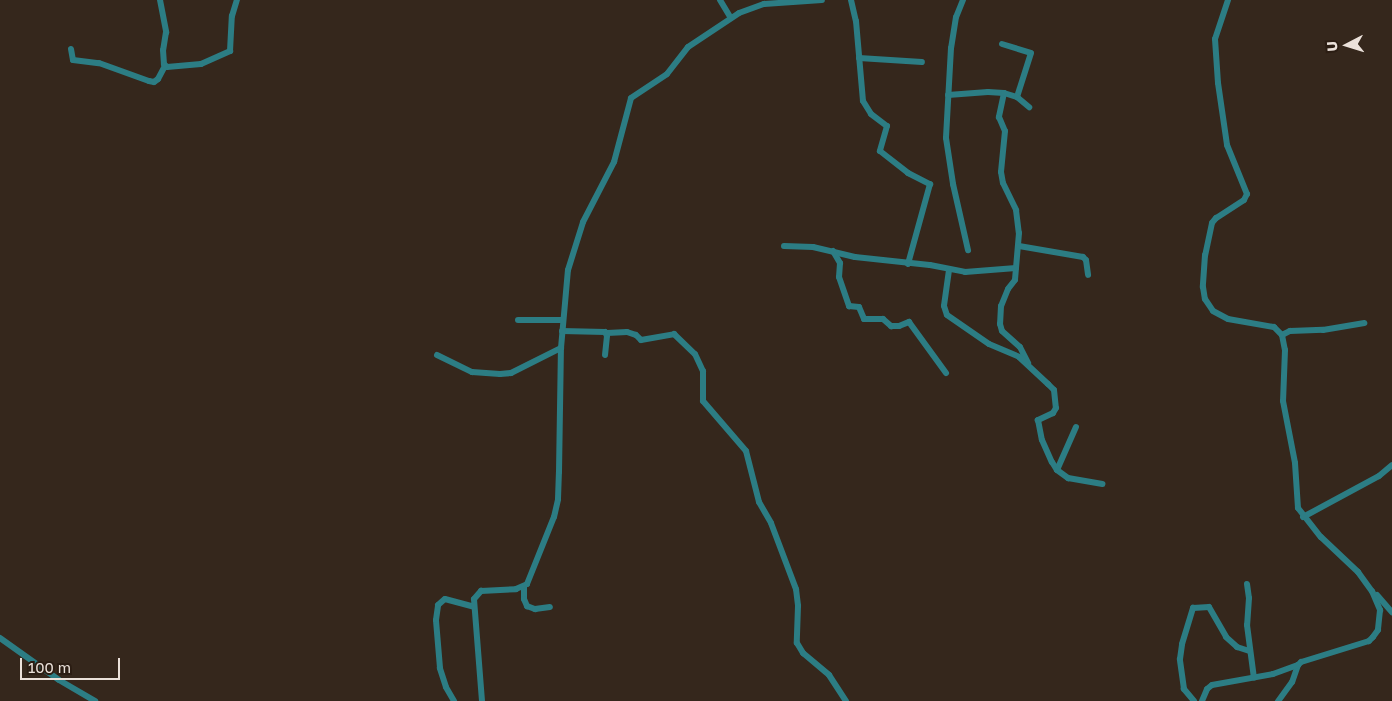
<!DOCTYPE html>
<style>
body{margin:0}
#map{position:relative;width:1392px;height:701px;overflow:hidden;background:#35271c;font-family:"Golos Text",sans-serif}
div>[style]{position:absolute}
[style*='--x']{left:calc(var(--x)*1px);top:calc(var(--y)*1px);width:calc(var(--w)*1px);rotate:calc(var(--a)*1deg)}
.minor>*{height:6px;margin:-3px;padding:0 3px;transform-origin:3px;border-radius:3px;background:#2c7d84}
span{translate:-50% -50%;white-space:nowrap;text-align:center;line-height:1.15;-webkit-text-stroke:4px #2b1d13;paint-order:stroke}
.north{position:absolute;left:1322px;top:20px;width:50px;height:50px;-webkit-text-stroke:4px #2b1d13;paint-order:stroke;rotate:265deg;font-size:14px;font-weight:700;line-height:20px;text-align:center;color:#ebe1da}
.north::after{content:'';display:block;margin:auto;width:18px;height:22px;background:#ebe1da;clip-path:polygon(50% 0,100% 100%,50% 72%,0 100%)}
.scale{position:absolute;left:20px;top:658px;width:100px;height:22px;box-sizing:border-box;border:2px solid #ebe1da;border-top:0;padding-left:6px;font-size:15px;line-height:18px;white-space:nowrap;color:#ebe1da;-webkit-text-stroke:4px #2b1d13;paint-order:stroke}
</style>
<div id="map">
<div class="minor">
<div style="--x:160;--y:0;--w:33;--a:79"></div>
<div style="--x:166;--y:32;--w:18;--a:99"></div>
<div style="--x:163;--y:50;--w:14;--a:86"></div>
<div style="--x:164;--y:64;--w:4;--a:45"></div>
<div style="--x:167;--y:67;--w:34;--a:-5"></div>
<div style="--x:201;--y:64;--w:32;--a:-24"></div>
<div style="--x:230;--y:51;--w:35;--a:-87"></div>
<div style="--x:232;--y:16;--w:17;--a:-73"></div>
<div style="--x:720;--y:0;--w:21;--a:59"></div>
<div style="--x:851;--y:0;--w:22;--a:77"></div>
<div style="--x:856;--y:21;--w:80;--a:85"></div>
<div style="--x:863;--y:101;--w:15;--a:58"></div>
<div style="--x:871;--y:114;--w:20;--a:37"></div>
<div style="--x:887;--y:126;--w:26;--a:106"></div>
<div style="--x:880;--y:151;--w:36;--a:38"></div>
<div style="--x:908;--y:173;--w:25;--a:27"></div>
<div style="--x:930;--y:184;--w:83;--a:105.4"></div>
<div style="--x:963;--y:0;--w:18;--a:112"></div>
<div style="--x:956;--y:17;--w:31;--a:99"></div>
<div style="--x:951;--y:48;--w:90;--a:93.2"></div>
<div style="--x:946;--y:138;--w:47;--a:81.3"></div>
<div style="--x:953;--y:184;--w:68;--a:77.2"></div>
<div style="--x:1228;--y:0;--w:41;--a:108.4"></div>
<div style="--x:1215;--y:39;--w:44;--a:86.1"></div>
<div style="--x:1218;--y:83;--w:63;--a:81.7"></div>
<div style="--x:1227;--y:145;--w:53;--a:67.8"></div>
<div style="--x:1247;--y:194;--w:7;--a:117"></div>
<div style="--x:1244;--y:200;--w:33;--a:147"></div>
<div style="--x:1216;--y:218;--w:6;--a:129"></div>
<div style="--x:1212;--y:223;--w:33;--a:102"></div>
<div style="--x:1205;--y:255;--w:32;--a:94"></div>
<div style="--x:1203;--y:287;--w:12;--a:81"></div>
<div style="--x:1205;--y:299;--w:14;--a:56"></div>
<div style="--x:1213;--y:311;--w:17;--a:28"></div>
<div style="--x:1228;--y:319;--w:47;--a:9.9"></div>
<div style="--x:1274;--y:327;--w:11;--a:45"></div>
<div style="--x:1282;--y:335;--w:15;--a:79"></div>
<div style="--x:1285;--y:350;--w:51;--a:92.2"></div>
<div style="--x:1283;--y:401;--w:63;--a:79"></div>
<div style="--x:1295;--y:463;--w:45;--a:86.2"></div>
<div style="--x:1298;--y:508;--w:37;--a:52"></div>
<div style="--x:1321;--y:537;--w:51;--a:43.4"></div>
<div style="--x:1358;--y:572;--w:24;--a:54"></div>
<div style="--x:1372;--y:591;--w:21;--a:67"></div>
<div style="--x:1380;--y:610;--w:20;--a:96"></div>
<div style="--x:1378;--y:630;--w:9;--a:126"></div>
<div style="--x:1373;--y:637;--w:6;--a:135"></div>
<div style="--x:1369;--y:641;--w:71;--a:162.8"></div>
<div style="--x:1301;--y:662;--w:4;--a:135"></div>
<div style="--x:1298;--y:665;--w:18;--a:109"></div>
<div style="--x:1292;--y:682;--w:24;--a:126"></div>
<div style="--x:1002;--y:44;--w:30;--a:17"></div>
<div style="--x:1031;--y:53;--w:46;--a:107.7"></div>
<div style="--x:71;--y:49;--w:11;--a:80"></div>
<div style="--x:73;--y:60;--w:26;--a:7"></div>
<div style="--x:99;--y:63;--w:53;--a:19.8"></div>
<div style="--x:149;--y:81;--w:5;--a:11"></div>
<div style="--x:154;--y:82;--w:5;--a:-37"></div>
<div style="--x:158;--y:79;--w:15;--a:-62"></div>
<div style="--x:859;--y:58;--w:63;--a:3.6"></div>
<div style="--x:1004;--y:93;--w:25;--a:102"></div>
<div style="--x:999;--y:117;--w:15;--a:67"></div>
<div style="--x:1005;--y:131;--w:41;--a:95.6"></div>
<div style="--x:1001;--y:172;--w:11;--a:80"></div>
<div style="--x:1003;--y:183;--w:30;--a:64"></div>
<div style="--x:1016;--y:210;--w:23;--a:83"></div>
<div style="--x:1019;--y:233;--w:47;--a:94.9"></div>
<div style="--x:1015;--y:280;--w:11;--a:128"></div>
<div style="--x:1008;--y:289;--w:18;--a:112"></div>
<div style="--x:1001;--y:306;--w:18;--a:93"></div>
<div style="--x:1000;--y:324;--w:7;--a:74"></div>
<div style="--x:1002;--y:331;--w:24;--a:42"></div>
<div style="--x:1020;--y:347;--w:18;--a:63"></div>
<div style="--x:948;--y:95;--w:40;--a:-4.3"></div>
<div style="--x:988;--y:92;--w:16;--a:4"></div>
<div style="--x:1004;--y:93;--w:14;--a:17"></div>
<div style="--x:1017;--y:97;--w:16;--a:40"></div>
<div style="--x:784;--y:246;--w:29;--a:2"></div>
<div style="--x:813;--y:247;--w:43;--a:13.4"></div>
<div style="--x:855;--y:257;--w:75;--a:6.1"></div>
<div style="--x:930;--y:265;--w:36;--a:11"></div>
<div style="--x:965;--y:272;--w:51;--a:-4.5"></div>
<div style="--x:1019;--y:246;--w:65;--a:9.8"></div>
<div style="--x:1083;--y:257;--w:4;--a:45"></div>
<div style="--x:1086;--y:260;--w:15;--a:82"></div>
<div style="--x:833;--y:251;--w:14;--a:60"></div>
<div style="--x:840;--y:263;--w:14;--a:94"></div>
<div style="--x:839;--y:277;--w:31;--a:71"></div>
<div style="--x:849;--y:306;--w:10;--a:6"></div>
<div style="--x:859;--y:307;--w:13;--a:67"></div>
<div style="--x:864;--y:319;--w:19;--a:0"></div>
<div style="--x:883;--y:319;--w:11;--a:41"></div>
<div style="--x:891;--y:326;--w:8;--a:0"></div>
<div style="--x:899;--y:326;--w:11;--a:-22"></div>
<div style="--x:909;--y:322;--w:63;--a:54"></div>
<div style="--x:949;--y:270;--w:36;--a:98"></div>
<div style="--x:944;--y:306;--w:9;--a:72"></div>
<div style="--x:947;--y:315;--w:51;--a:34.6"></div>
<div style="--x:989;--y:344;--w:33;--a:23"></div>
<div style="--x:1019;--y:357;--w:40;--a:43"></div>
<div style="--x:1048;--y:384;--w:8;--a:45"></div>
<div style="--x:1054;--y:390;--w:18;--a:84"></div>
<div style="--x:1056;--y:408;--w:6;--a:121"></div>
<div style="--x:1053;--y:413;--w:17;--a:155"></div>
<div style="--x:1038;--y:420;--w:20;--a:79"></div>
<div style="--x:1042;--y:440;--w:24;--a:66"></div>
<div style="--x:1052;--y:462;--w:9;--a:58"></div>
<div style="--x:1057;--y:470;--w:14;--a:36"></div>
<div style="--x:1068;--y:478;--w:35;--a:10"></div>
<div style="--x:518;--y:320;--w:45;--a:0"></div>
<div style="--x:562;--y:331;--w:43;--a:1.3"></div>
<div style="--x:605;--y:332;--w:4;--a:63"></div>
<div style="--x:607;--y:336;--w:19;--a:96"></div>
<div style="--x:607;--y:333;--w:20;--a:-3"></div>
<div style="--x:627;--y:332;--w:9;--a:18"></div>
<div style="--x:636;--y:335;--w:7;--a:45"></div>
<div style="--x:641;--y:340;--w:34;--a:-10"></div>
<div style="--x:674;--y:334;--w:29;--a:44"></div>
<div style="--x:695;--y:354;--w:19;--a:65"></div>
<div style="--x:703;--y:371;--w:30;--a:90"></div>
<div style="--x:703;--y:401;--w:66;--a:49.3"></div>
<div style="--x:746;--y:451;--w:53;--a:75.7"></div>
<div style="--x:759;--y:502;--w:24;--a:60"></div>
<div style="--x:771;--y:523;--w:71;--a:69.3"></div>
<div style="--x:796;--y:589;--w:17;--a:83"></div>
<div style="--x:798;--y:606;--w:37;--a:92"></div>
<div style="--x:797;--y:643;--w:12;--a:59"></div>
<div style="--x:803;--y:653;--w:34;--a:40"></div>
<div style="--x:829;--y:675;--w:31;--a:57"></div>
<div style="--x:1282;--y:335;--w:9;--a:-27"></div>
<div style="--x:1290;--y:331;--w:33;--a:-2"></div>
<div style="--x:1323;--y:330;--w:42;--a:-9.7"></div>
<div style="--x:437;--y:355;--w:39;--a:26"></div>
<div style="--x:472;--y:372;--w:28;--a:4"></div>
<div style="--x:500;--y:374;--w:11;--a:-5"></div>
<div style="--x:511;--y:373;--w:56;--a:-26.6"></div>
<div style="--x:1057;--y:470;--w:47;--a:-66.2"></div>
<div style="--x:1303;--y:517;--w:86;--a:-28.3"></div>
<div style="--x:1379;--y:476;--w:17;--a:-40"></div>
<div style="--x:1247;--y:584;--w:14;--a:82"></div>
<div style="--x:1249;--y:598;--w:27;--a:94"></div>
<div style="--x:1247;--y:625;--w:53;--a:82.5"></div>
<div style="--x:524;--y:587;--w:12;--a:90"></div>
<div style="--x:524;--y:599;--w:8;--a:67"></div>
<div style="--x:527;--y:606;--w:9;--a:21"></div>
<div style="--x:535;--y:609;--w:15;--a:-8"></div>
<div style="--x:1377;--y:595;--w:23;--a:49"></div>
<div style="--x:0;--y:638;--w:72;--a:35.4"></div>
<div style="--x:59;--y:680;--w:42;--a:30.3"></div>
<div style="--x:454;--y:701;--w:16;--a:-120"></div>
<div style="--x:446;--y:687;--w:20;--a:-108"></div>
<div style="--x:440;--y:668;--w:48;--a:-94.8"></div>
<div style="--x:436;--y:620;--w:15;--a:-82"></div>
<div style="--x:438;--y:605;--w:9;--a:-41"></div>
<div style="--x:445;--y:599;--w:30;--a:15"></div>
<div style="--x:482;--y:701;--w:102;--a:-94.5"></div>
<div style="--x:474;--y:599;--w:11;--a:-49"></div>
<div style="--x:481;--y:591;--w:35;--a:-3"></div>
<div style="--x:516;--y:589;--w:12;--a:-24"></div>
<div style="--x:527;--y:584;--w:72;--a:-68.1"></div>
<div style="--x:554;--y:517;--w:18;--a:-77"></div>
<div style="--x:558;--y:499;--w:27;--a:-88"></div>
<div style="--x:559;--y:472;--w:124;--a:-89.1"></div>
<div style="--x:561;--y:348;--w:78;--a:-84.9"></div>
<div style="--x:568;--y:270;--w:50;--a:-72.6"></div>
<div style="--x:583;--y:222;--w:68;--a:-62.7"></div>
<div style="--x:614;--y:162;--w:66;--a:-75.1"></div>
<div style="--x:631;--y:98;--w:43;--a:-33.7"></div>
<div style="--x:667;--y:74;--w:34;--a:-52"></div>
<div style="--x:688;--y:47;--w:61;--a:-33.7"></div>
<div style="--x:739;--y:13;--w:27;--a:-20"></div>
<div style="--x:764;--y:4;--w:58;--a:-3.9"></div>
<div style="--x:1194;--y:701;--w:16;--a:-130"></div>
<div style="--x:1184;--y:689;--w:30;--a:-98"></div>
<div style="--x:1180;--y:659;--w:15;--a:-82"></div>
<div style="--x:1182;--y:644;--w:38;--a:-73"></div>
<div style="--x:1193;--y:608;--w:16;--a:-4"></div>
<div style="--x:1209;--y:607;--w:34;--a:60"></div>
<div style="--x:1226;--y:637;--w:15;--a:42"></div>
<div style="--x:1237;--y:647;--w:13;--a:18"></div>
<div style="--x:1202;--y:701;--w:13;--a:-67"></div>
<div style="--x:1207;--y:689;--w:6;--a:-39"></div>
<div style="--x:1212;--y:685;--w:62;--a:-10.2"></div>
<div style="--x:1273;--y:674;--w:27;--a:-20"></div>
</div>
<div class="north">U</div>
<div class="scale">100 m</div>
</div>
